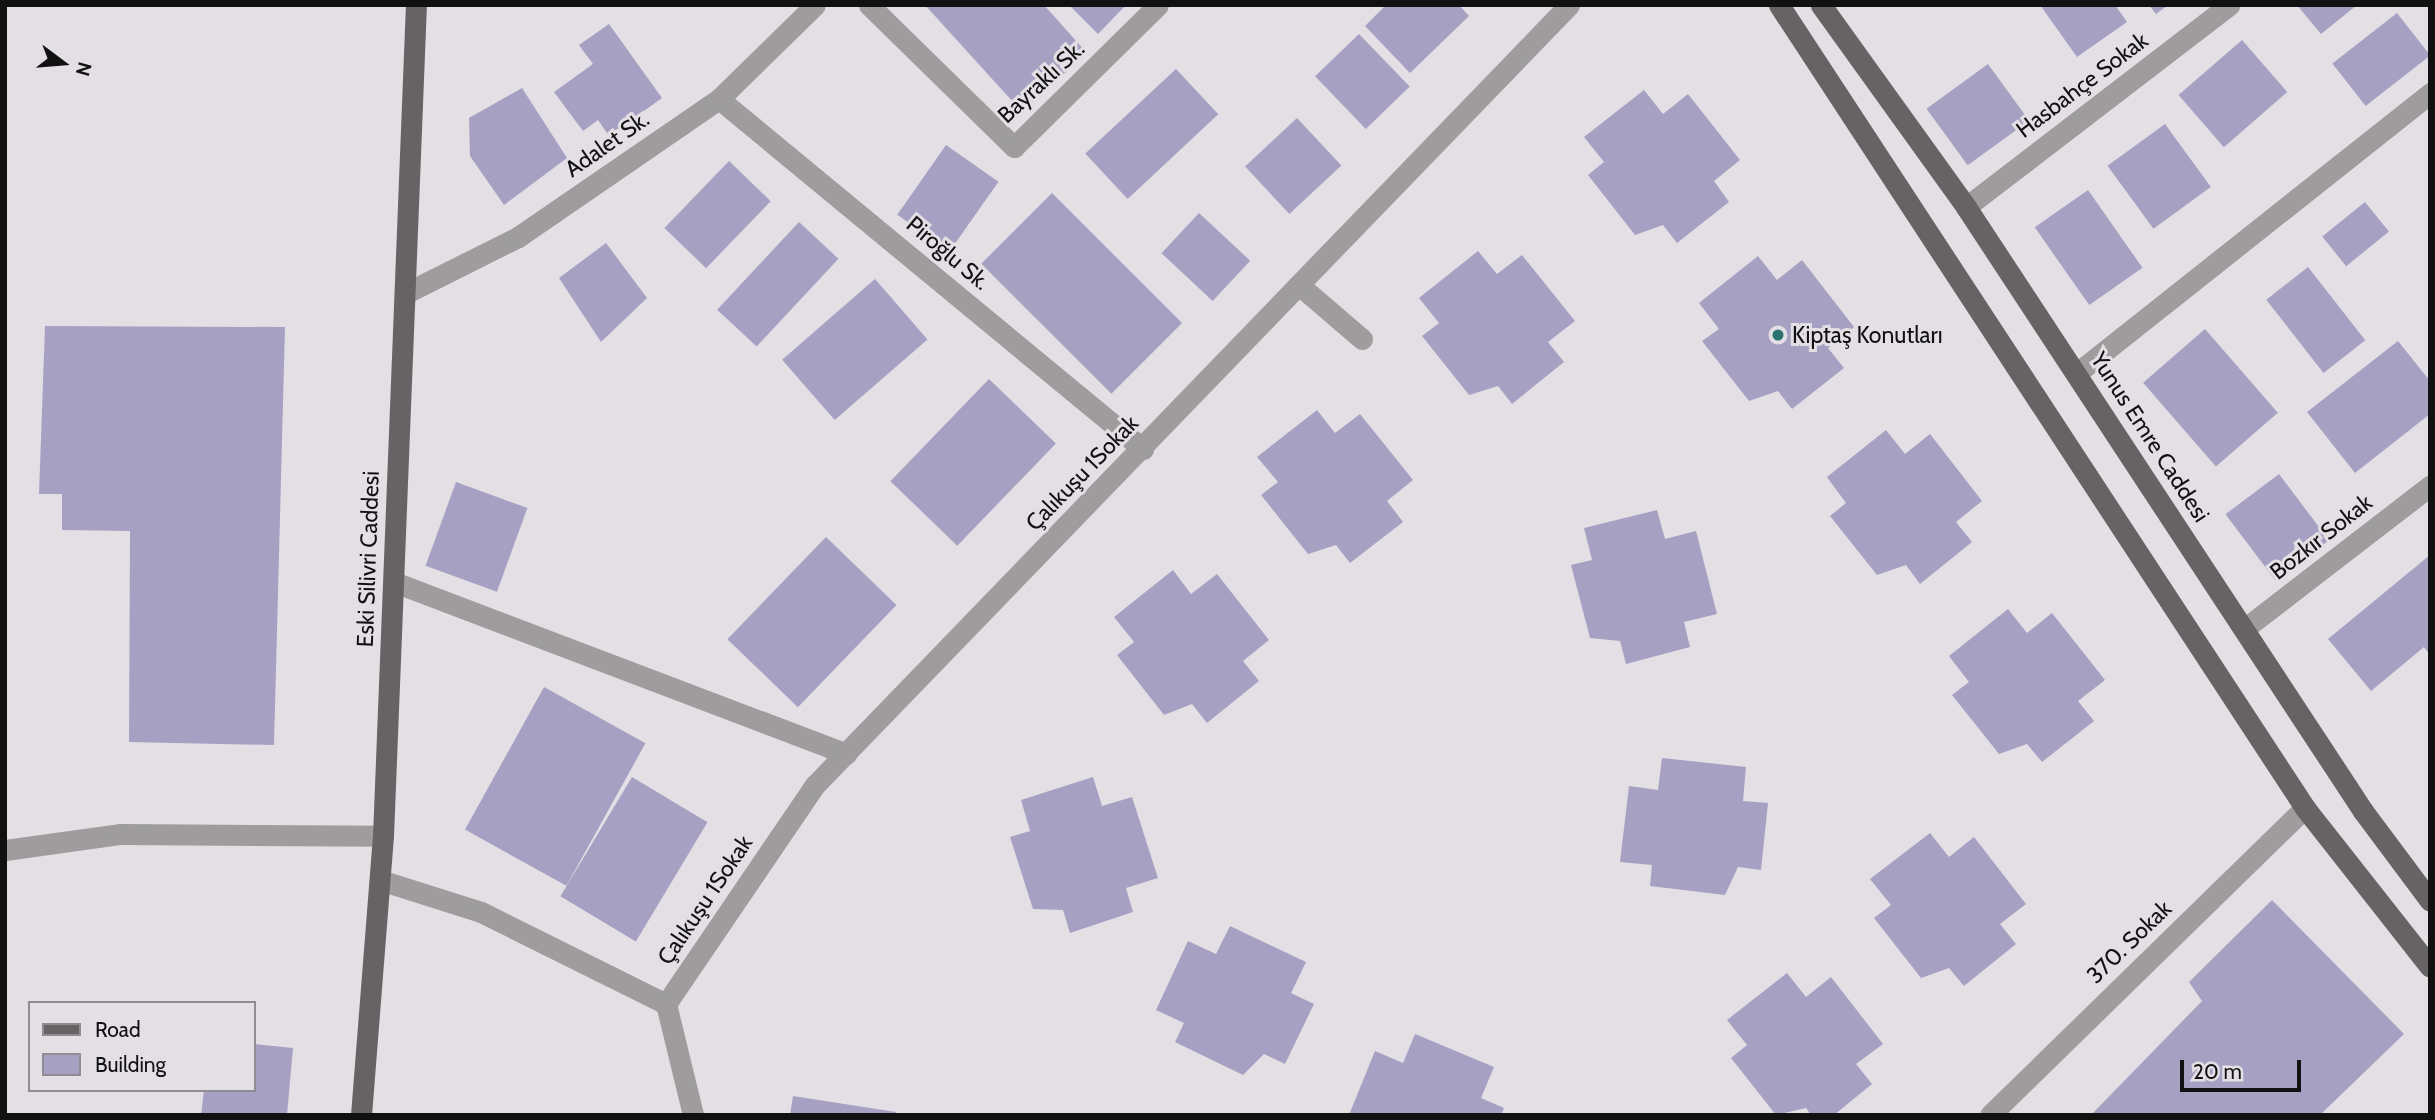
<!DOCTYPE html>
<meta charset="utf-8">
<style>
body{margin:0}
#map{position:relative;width:2435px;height:1120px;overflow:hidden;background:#e3dfe5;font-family:Cabin,sans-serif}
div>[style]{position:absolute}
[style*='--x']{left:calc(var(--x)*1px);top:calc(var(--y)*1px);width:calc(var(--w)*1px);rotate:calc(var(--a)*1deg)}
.building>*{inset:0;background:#a6a1c2;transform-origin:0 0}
.minor>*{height:21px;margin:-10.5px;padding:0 10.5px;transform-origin:10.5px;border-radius:10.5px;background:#9e9c9d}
.major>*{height:21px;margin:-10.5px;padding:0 10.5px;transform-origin:10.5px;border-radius:10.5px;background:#676365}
.dots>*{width:19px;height:19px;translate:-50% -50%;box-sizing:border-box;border:4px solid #e3dfe5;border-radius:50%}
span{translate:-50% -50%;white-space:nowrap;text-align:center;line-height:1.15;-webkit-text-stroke:6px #e3dfe5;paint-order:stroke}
.street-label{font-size:23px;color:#121112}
.poi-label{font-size:23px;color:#121112}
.left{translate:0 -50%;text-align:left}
.frame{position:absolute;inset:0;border:7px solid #121112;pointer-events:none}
.legend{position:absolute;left:28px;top:1001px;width:228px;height:91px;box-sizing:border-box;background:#e3dfe5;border:2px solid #8f8d91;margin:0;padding:9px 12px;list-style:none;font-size:21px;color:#121112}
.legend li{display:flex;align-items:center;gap:14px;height:35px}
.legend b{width:35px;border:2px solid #8f8d91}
.north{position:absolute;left:28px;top:28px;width:70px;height:70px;-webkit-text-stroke:5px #e3dfe5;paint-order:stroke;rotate:106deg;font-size:19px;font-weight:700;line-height:28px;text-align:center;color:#121112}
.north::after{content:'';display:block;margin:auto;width:24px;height:32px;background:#121112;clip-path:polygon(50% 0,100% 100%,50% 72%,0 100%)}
.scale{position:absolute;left:2180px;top:1060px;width:121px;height:32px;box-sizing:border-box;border:4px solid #121112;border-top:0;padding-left:9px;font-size:21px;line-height:24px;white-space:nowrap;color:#121112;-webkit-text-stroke:5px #e3dfe5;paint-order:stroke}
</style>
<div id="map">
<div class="building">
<div style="clip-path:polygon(925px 5px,1044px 5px,1087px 53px,1022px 112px)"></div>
<div style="clip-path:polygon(1069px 5px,1126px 5px,1098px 34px)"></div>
<div style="clip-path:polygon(1386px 5px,1459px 5px,1469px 16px,1410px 73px,1365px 26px)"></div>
<div style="clip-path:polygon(2040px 5px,2115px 5px,2127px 22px,2077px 57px)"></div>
<div style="clip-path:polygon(2149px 5px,2168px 5px,2156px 14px)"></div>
<div style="clip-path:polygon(2297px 5px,2357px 5px,2321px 34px)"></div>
<div style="left:2397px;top:13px;width:54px;height:82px;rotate:52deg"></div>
<div style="clip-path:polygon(609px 24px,662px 98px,609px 136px,598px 120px,583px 131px,554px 92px,593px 64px,579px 45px)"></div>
<div style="left:1359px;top:34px;width:73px;height:61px;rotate:46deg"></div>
<div style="left:2242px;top:40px;width:69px;height:84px;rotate:49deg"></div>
<div style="left:1988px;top:64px;width:70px;height:76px;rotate:54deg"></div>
<div style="left:1176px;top:69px;width:62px;height:124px;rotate:47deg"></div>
<div style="clip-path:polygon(522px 88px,567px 158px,504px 205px,470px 156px,469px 118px)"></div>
<div style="clip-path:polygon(1644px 90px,1663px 114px,1688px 94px,1740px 160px,1714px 181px,1729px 202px,1677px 243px,1663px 225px,1635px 235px,1588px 175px,1604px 162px,1584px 137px)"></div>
<div style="left:1297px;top:118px;width:65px;height:71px;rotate:47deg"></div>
<div style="left:2165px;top:124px;width:78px;height:71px;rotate:54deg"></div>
<div style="left:946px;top:145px;width:64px;height:85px;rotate:35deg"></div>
<div style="left:729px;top:161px;width:58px;height:93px;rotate:44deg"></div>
<div style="left:2088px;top:190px;width:95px;height:65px;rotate:55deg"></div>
<div style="left:1052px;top:193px;width:184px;height:100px;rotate:45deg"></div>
<div style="left:2365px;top:202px;width:38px;height:55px;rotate:51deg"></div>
<div style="left:1199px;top:213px;width:70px;height:55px;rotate:43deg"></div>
<div style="left:799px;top:222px;width:54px;height:120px;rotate:43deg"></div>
<div style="clip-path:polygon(606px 243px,647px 298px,601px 342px,559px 278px)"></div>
<div style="clip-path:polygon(1478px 251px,1497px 274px,1522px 255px,1575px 321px,1548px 342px,1564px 362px,1512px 404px,1498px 386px,1469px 395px,1422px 336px,1439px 323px,1419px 298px)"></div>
<div style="clip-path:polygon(1758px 256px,1777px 280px,1802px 260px,1854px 327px,1828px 348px,1844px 368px,1792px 409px,1778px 391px,1749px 401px,1702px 341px,1719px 329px,1699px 303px)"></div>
<div style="left:2308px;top:267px;width:93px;height:53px;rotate:52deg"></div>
<div style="left:875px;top:279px;width:80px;height:123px;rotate:49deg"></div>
<div style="clip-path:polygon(45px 326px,285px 327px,274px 745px,129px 742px,130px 531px,62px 530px,62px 494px,39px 494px)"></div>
<div style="left:2205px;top:329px;width:111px;height:82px;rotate:49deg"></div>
<div style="clip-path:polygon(2398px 341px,2430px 381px,2430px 414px,2355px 473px,2307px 412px)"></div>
<div style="left:989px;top:379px;width:93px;height:142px;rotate:44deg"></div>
<div style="clip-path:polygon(1317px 410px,1335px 433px,1360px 414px,1413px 480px,1387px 501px,1403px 522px,1350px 563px,1336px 545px,1308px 554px,1261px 495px,1278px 482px,1257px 457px)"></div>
<div style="clip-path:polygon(1886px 430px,1905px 454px,1930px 434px,1982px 501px,1956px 522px,1972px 542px,1920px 584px,1906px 565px,1877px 575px,1830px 516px,1846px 503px,1827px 477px)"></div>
<div style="left:2279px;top:474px;width:83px;height:67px;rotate:53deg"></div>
<div style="left:456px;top:482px;width:76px;height:89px;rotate:20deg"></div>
<div style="clip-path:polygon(1657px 510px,1665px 539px,1696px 531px,1717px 614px,1684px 622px,1690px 647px,1626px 664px,1620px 641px,1590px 638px,1571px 565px,1592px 560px,1584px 528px)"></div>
<div style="left:826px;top:537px;width:98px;height:142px;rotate:44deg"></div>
<div style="clip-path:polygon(2430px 555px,2430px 655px,2424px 647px,2371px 691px,2328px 639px)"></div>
<div style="clip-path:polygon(1173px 570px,1191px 594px,1217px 574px,1269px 640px,1243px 661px,1259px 681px,1207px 723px,1192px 704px,1164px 715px,1117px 655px,1134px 642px,1114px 617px)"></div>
<div style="clip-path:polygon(2008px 609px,2027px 633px,2052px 613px,2105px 680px,2078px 701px,2094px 721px,2042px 762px,2027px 744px,1999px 754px,1952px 695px,1969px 682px,1949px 656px)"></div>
<div style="left:544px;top:687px;width:116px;height:163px;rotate:29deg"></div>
<div style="clip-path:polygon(1662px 758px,1746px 767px,1743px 801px,1768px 803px,1761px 870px,1738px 867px,1725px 895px,1650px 886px,1652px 865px,1620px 862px,1629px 786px,1658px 790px)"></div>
<div style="left:632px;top:777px;width:88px;height:139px;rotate:31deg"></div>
<div style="clip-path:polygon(1093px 777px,1102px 806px,1132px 797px,1158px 878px,1126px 888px,1133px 912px,1070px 933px,1063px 910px,1033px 909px,1010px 837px,1030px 831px,1021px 800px)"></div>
<div style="clip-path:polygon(1930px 833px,1949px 857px,1974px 837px,2026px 904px,2000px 924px,2016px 944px,1964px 986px,1949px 968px,1921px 978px,1874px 918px,1891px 905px,1870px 879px)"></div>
<div style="clip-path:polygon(2272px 900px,2404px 1034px,2320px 1115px,2091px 1115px,2202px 1001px,2189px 982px)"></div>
<div style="clip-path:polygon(1230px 926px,1306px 962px,1291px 993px,1314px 1004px,1285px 1064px,1264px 1054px,1243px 1075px,1175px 1042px,1184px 1023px,1156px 1010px,1188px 941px,1216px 954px)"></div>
<div style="clip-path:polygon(1787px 973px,1806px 997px,1831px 977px,1883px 1044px,1856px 1064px,1872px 1084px,1834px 1115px,1811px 1115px,1806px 1108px,1776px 1115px,1731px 1058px,1747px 1045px,1727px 1020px)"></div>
<div style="clip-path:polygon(1415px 1034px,1494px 1067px,1481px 1098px,1504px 1108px,1501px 1115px,1349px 1115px,1375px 1051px,1403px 1063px)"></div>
<div style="clip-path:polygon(254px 1044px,293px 1048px,287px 1115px,201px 1115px,204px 1090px,254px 1090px)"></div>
<div style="clip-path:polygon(793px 1096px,896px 1112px,895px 1115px,790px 1115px)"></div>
</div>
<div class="minor">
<div style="--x:869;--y:5;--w:203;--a:44.4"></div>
<div style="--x:1014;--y:147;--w:202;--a:-44.6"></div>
<div style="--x:719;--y:99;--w:550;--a:39.54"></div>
<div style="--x:1966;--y:207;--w:332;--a:-37.5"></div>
<div style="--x:1299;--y:285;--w:83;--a:40.6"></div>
<div style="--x:406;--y:293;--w:125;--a:-26.6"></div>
<div style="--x:518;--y:237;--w:244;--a:-34.5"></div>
<div style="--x:719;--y:99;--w:134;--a:-44.4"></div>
<div style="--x:2077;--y:373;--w:451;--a:-38.4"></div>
<div style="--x:394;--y:582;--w:484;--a:20.8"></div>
<div style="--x:2244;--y:629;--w:235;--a:-37.6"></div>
<div style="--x:5;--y:850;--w:117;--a:-7.9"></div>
<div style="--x:121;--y:834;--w:262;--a:0.4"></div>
<div style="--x:380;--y:880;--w:106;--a:17.6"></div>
<div style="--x:481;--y:912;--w:207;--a:26.4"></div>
<div style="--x:666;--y:1004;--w:265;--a:-55.8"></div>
<div style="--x:815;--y:785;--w:1085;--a:-45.97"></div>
<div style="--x:666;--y:1004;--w:114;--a:76.3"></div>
<div style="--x:1990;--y:1115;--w:440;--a:-44.3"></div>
</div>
<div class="major">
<div style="--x:1779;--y:5;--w:960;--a:56.77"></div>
<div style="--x:2305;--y:808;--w:202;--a:51.8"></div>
<div style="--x:1821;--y:5;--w:249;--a:54.3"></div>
<div style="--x:1966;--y:207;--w:723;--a:56.68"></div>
<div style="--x:2363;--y:811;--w:112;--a:53.3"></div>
<div style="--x:361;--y:1115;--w:280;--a:-85.5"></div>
<div style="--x:383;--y:836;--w:832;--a:-87.73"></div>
</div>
<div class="dots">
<div style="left:1778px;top:335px;background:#29726e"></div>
</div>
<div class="street-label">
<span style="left:1041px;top:82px;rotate:-43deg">Bayraklı Sk.</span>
<span style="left:2082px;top:85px;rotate:-37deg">Hasbahçe Sokak</span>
<span style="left:607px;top:144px;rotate:-35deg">Adalet Sk.</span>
<span style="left:948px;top:253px;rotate:40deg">Piroğlu Sk.</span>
<span style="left:2150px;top:437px;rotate:57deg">Yunus Emre Caddesi</span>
<span style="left:1082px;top:473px;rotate:-46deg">Çalıkuşu 1Sokak</span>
<span style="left:2321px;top:537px;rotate:-38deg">Bozkır Sokak</span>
<span style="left:368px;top:559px;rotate:-88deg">Eski Silivri Caddesi</span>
<span style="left:705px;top:900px;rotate:-56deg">Çalıkuşu 1Sokak</span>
<span style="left:2129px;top:942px;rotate:-44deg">370. Sokak</span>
</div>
<div class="poi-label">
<span class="left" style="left:1792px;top:335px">Kiptaş Konutları</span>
</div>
<div class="frame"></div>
<ul class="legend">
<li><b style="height:9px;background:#676365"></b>Road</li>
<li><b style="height:19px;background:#a6a1c2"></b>Building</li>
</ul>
<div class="north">N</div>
<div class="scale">20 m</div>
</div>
